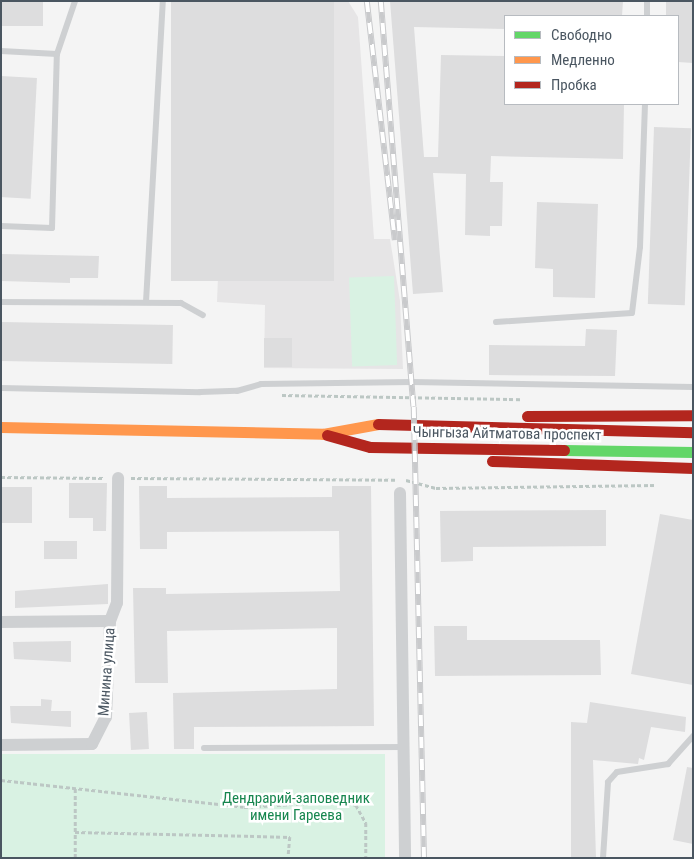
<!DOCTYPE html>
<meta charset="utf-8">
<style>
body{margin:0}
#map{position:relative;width:694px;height:859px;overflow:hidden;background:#f4f4f4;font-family:"Roboto Condensed",sans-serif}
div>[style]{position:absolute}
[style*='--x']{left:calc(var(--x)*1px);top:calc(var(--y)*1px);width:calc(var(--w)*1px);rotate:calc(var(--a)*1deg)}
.education>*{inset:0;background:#e6e5e6}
.green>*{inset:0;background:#d9f2e3;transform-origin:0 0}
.building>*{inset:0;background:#ddddde;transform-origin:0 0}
.path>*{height:2.5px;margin-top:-1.25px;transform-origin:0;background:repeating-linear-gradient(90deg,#bcc7c4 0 4px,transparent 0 6.5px)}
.lane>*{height:6px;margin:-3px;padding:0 3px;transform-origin:3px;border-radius:3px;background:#ced0d2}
.street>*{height:12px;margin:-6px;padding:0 6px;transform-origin:6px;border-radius:6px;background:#ced0d2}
.fast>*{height:11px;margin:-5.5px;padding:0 5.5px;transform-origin:5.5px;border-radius:5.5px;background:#63d668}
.slow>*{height:11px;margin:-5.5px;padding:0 5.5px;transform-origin:5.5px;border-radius:5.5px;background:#ff974d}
.jam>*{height:11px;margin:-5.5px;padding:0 5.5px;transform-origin:5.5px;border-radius:5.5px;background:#b3261e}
.rail>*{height:5.5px;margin-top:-2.75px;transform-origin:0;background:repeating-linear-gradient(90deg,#fff 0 11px,#c9cacc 0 22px);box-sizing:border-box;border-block:1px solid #c9cacc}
span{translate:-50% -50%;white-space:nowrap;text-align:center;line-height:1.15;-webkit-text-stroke:5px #fff;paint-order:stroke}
.street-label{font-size:15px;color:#4a5661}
.park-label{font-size:15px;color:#17864f}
.frame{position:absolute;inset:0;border:2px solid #4a5661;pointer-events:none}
.legend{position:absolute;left:504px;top:15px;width:175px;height:90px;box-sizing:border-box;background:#fff;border:1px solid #b7bbc0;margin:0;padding:6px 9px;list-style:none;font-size:15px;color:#4a5661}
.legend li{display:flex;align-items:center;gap:10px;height:25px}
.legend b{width:25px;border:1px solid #b7bbc0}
</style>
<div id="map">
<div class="education">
<div style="clip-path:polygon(229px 1px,348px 1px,358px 17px,374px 239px,390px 239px,400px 301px,403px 369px,264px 368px,265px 305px,217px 302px)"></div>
</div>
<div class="green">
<div style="left:394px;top:276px;width:89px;height:45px;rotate:88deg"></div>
<div style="left:385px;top:754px;width:104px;height:384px;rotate:90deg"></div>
</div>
<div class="building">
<div style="left:1px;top:1px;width:42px;height:25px"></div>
<div style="left:171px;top:1px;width:163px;height:280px"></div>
<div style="clip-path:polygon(390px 1px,623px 1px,622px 16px,505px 16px,505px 29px,414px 27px,424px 157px,438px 157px,441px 55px,505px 56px,505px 104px,624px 104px,623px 159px,491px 156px,490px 182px,503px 182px,502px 226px,490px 226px,490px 236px,465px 235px,466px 174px,433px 173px,443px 292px,413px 294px)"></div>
<div style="clip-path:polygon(666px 1px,693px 1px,693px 63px,678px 62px,678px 16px,666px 16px)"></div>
<div style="left:1px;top:76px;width:36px;height:121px;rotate:3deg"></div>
<div style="left:654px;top:127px;width:37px;height:177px;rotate:2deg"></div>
<div style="clip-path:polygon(537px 202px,598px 204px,595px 298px,553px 297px,553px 269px,535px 268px)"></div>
<div style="clip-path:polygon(1px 254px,99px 256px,98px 278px,70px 278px,70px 283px,1px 281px)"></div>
<div style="left:1px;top:322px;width:172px;height:39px;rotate:1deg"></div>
<div style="clip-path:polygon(586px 329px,617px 330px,615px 376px,489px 375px,489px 345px,585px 346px)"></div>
<div style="left:292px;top:338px;width:29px;height:28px;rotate:90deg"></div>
<div style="clip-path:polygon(69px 483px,107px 483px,106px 531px,93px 531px,93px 518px,69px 518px)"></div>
<div style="clip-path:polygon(139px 486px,167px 486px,167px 498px,332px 497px,332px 486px,371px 486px,374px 726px,194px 727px,194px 749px,174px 749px,173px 693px,337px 689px,337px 628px,167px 631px,168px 683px,135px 683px,133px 588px,166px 588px,166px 594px,340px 591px,339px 531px,167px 532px,167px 549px,140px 549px)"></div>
<div style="left:1px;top:487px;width:31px;height:36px"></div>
<div style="clip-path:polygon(606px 510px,606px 546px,473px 547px,473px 561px,441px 562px,440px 511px)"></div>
<div style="clip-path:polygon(660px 514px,693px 520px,693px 685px,631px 674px)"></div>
<div style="left:44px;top:541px;width:33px;height:18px"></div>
<div style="clip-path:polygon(108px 584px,108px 604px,15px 608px,15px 591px)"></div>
<div style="clip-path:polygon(434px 626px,467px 626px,467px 640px,600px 640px,601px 675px,435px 676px)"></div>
<div style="clip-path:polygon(71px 641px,71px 662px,14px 659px,13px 642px)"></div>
<div style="clip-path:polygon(41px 699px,52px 700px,51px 711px,71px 711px,71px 727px,11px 723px,10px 706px,41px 706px)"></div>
<div style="clip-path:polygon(590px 702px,686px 717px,685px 732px,651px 727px,644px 760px,639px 758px,638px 764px,593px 760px,596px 858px,571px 858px,571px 722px,587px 723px)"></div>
<div style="left:147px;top:712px;width:37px;height:18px;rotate:87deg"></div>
<div style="clip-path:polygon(687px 767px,693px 768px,693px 844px,673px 840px)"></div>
</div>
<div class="path">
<div style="--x:282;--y:395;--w:239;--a:1"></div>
<div style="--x:1;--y:477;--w:104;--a:0.6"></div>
<div style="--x:131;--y:478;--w:264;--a:0.4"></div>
<div style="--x:406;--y:480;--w:31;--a:15"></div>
<div style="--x:436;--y:488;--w:220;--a:-0.8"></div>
<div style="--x:1;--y:780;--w:244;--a:6.3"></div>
<div style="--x:244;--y:807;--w:97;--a:-3.5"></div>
<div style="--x:341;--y:801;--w:16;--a:15"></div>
<div style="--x:356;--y:805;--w:21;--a:61"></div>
<div style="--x:366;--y:823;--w:35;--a:90"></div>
<div style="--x:75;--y:832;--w:215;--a:1.3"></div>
<div style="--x:290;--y:837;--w:21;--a:95"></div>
<div style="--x:75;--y:858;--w:70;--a:-90"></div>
</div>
<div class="lane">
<div style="--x:647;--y:16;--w:15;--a:-90"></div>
<div style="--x:1;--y:51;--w:56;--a:3.1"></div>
<div style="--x:1;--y:226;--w:51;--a:2.2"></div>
<div style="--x:52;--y:228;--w:174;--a:-88.4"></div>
<div style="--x:57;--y:54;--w:56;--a:-71.2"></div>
<div style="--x:1;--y:302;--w:180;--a:0.3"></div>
<div style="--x:181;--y:303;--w:25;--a:29"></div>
<div style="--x:146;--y:302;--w:301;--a:-86.8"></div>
<div style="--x:496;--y:322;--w:136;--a:-3.8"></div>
<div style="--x:632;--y:313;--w:66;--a:-83.1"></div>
<div style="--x:640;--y:247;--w:143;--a:-88"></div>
<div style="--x:1;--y:388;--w:199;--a:1.2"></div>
<div style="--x:200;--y:392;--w:37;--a:-2"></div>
<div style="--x:237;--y:391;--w:25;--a:-16"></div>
<div style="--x:261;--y:384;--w:151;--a:-0.8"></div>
<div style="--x:412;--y:382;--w:281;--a:1"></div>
<div style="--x:204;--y:748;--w:200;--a:-0.3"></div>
<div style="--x:603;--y:858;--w:76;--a:-86.2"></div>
<div style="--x:608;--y:782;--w:13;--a:-48"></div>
<div style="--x:617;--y:772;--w:52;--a:-8.9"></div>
<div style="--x:668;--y:764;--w:38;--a:-48"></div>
</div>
<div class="street">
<div style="--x:400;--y:493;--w:365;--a:89.2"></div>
<div style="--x:1;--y:622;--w:109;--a:-0.5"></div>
<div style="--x:1;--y:745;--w:91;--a:-0.6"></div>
<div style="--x:92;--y:744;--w:30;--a:-63"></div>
<div style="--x:106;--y:717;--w:96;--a:-87.6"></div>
<div style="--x:110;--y:621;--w:19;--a:-69"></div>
<div style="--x:117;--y:603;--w:125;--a:-89.5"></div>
</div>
<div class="fast">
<div style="--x:564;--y:450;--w:129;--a:0.9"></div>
</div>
<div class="slow">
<div style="--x:1;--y:427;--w:322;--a:1.2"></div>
<div style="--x:323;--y:434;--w:56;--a:-10.3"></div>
</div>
<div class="jam">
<div style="--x:527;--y:416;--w:166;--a:-0.3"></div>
<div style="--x:378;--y:424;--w:315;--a:1.5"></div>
<div style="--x:327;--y:435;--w:45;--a:15.6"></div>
<div style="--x:370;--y:447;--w:194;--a:0.9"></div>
<div style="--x:492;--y:461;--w:201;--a:2"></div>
</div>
<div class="rail">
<div style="--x:367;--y:1;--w:241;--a:83.3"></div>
<div style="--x:381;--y:1;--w:407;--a:85.4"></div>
<div style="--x:414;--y:407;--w:451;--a:88.7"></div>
</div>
<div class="street-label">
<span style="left:507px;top:434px;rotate:1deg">Чынгыза Айтматова проспект</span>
<span style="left:107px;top:672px;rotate:-86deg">Минина улица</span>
</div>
<div class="park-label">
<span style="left:296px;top:807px">Дендрарий-заповедник<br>имени Гареева</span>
</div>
<div class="frame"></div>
<ul class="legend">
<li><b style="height:6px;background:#63d668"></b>Свободно</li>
<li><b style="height:6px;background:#ff974d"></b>Медленно</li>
<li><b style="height:6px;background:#b3261e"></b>Пробка</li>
</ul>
</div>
